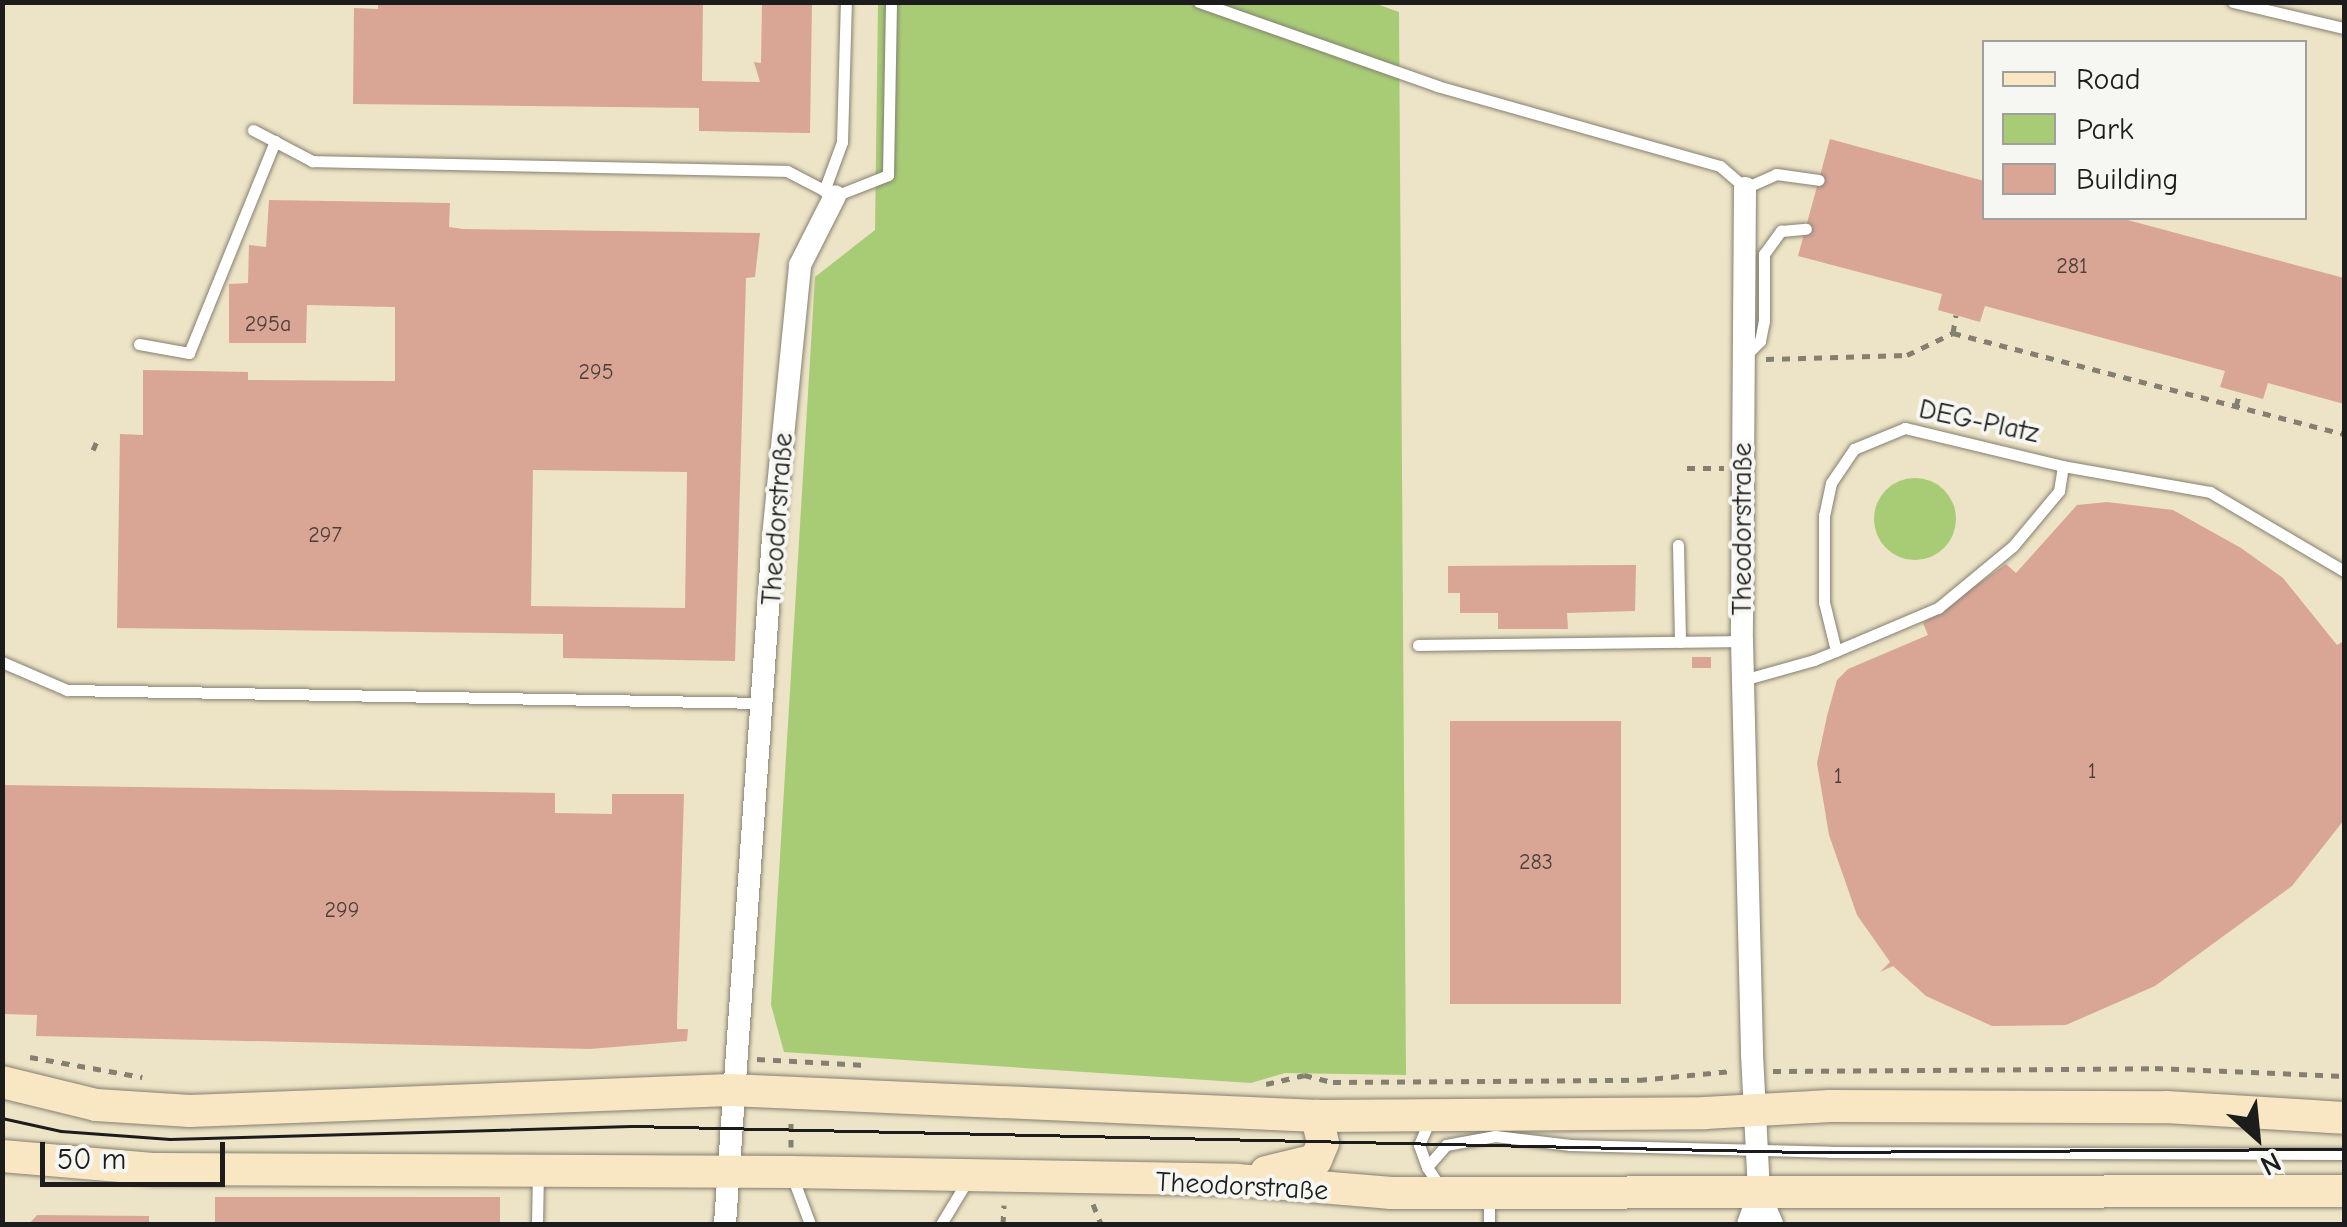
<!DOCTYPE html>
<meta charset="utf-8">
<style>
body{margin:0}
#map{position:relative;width:2347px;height:1227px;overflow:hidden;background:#ede3c6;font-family:"Comic Neue",sans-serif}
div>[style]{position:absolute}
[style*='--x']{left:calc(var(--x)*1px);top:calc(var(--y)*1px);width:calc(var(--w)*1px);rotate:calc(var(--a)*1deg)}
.green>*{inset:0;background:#a8cc76}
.round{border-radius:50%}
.building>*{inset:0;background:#d9a696;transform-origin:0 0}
.path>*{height:5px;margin-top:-2.5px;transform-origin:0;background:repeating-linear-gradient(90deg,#848071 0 8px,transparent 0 16px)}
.roads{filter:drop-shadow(0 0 2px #848071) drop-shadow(0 0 2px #848071)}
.service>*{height:11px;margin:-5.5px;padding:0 5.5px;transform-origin:5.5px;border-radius:5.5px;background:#fff}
.minor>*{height:22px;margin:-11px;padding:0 11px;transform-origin:11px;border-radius:11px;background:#fff}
.secondary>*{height:32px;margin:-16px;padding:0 16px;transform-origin:16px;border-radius:16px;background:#f9e7c3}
.tram>*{height:2.5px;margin:-1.25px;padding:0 1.25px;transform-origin:1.25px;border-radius:1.25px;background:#1c1c1c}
span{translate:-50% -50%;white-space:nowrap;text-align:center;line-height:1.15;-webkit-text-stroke:8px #f6f6f2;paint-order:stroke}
.number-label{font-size:22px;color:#4b3e3a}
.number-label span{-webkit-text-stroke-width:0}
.street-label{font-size:28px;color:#1c1c1c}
.frame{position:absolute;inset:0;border:5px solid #1c1c1c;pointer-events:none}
.legend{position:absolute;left:1982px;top:40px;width:325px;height:180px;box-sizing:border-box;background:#f6f6f2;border:2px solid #9f9f9c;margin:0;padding:12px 18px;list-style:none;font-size:30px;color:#1c1c1c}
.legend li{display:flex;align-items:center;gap:20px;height:50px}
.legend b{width:50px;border:2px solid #9f9f9c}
.north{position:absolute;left:2207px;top:1087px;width:100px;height:100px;-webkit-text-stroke:8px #f6f6f2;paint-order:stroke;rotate:153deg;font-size:28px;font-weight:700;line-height:40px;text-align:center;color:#1c1c1c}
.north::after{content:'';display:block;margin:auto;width:35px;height:45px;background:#1c1c1c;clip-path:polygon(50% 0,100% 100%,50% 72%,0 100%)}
.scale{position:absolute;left:40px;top:1142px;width:185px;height:45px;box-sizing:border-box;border:5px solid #1c1c1c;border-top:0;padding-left:12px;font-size:30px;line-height:35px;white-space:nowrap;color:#1c1c1c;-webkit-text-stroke:8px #f6f6f2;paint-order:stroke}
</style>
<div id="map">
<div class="green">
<div style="clip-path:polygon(1371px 2px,1399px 12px,1406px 1075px,1285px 1073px,1251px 1083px,784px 1052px,771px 1005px,815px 277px,875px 230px,878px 3px)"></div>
<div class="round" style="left:1874px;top:478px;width:82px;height:82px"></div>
</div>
<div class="building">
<div style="clip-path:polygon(378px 2px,703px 2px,702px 81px,760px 82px,754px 62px,761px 63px,762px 2px,812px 2px,810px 133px,699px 131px,699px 108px,353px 104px,354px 8px,378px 9px)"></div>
<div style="clip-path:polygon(1830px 139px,1984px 181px,1984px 218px,2120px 218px,2344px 278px,2344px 404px,2268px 383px,2263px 399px,2220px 387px,2225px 371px,1985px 306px,1980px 322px,1938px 310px,1942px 294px,1798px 256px)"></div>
<div style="clip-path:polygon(evenodd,269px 200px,450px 203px,449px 227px,463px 229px,760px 233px,755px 277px,746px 278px,735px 661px,563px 658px,563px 634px,117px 628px,120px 434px,143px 435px,143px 370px,248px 372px,248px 380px,395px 381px,395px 307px,307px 305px,306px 343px,229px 343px,229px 284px,248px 283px,249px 245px,266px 247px,269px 200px,533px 470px,687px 472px,685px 608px,531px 606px,533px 470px)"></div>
<div style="clip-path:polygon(2107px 502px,2173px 510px,2241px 548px,2283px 578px,2337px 645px,2344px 641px,2344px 820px,2292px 886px,2155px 986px,2066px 1025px,1992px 1026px,1926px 996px,1893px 966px,1880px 972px,1890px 962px,1857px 915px,1829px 835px,1817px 763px,1827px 716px,1837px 680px,1848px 669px,1928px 635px,1923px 623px,2006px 564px,2016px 573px,2077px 505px)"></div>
<div style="clip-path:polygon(1636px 565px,1635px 611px,1567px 613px,1568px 629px,1498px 629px,1498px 613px,1460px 613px,1460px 593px,1448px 593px,1448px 566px)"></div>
<div style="left:1711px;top:657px;width:11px;height:19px;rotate:90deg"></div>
<div style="left:1621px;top:721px;width:283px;height:171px;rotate:90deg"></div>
<div style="clip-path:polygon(2px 785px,555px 793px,555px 813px,612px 814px,612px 794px,684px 794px,677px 1023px,677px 1029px,688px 1029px,687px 1041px,590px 1049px,36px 1036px,37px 1015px,2px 1014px)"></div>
<div style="left:215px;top:1197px;width:285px;height:27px"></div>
<div style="clip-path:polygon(37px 1215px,149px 1216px,149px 1224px,29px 1224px)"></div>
</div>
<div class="path">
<div style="--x:1953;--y:333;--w:18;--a:-81"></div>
<div style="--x:1766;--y:359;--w:141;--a:-1.6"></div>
<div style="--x:1907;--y:355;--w:51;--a:-25.6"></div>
<div style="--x:1953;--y:333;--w:404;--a:14.5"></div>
<div style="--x:2236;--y:406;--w:15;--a:-74"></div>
<div style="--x:93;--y:450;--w:10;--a:-66"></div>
<div style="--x:1687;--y:468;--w:37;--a:0"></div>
<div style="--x:30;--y:1057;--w:114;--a:10.1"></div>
<div style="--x:757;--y:1059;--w:109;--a:3.2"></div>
<div style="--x:1773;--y:1071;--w:382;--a:-0.4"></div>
<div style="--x:2155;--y:1068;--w:189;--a:2.4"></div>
<div style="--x:1266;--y:1084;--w:39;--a:-13"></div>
<div style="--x:1304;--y:1075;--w:30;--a:14"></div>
<div style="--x:1333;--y:1082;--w:306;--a:-0.4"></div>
<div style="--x:1639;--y:1080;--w:93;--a:-5.5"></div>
<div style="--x:791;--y:1147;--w:29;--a:-90"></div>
<div style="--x:1093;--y:1204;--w:22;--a:68"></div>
<div style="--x:1003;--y:1224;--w:19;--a:-87"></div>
<div style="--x:1677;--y:1224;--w:13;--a:0"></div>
</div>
<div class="roads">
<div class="service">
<div style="--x:1199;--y:2;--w:252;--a:19.4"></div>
<div style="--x:1437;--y:86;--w:294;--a:15.8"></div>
<div style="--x:1720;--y:166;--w:33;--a:41"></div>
<div style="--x:1745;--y:188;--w:34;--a:-24"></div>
<div style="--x:1776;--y:174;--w:43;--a:7.9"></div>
<div style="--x:2233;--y:2;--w:114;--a:13.2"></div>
<div style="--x:253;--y:130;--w:67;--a:27.7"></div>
<div style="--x:312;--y:161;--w:475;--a:1.2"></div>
<div style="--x:787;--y:171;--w:54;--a:27.5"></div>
<div style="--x:835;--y:196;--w:57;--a:-21.6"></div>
<div style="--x:888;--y:175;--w:173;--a:-89"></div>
<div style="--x:824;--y:191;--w:52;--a:-69.8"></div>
<div style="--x:842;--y:142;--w:140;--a:-88.4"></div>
<div style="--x:139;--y:344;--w:51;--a:10.2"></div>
<div style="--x:189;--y:353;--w:229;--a:-67.9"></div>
<div style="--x:1748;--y:353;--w:17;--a:-45"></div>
<div style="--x:1760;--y:341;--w:20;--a:-79"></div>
<div style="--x:1764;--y:321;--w:67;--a:-90"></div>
<div style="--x:1764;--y:254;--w:29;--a:-54"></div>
<div style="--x:1781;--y:231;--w:25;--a:-5"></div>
<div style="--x:2063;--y:466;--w:149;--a:10"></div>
<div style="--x:2210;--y:492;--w:156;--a:30.5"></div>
<div style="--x:1678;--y:545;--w:97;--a:88.8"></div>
<div style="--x:1418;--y:645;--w:324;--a:-0.7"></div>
<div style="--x:2;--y:662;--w:71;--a:23.3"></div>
<div style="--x:67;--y:690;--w:695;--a:1.07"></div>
<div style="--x:1743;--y:680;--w:74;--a:-15.7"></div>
<div style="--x:1814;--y:660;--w:24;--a:-22"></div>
<div style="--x:1836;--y:651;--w:111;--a:-22.9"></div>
<div style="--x:1938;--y:608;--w:97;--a:-39.6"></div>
<div style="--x:2013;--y:546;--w:72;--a:-50.1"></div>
<div style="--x:2059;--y:491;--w:25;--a:-81"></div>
<div style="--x:2063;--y:466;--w:163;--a:-166.5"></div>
<div style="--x:1905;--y:428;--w:55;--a:157.6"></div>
<div style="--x:1854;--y:449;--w:41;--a:124.1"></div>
<div style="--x:1831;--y:483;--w:33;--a:102"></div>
<div style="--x:1824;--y:515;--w:87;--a:90"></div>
<div style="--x:1824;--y:602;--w:50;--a:76.2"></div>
<div style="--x:1427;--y:1167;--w:23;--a:-110"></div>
<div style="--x:1419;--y:1145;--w:25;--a:-67"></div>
<div style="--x:792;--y:1176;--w:51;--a:69.4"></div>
<div style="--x:1441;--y:1188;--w:25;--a:-124"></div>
<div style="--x:1427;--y:1167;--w:29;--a:-49"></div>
<div style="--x:1446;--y:1145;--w:50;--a:-10.4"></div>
<div style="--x:1495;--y:1136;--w:76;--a:6.8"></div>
<div style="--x:1570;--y:1145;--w:260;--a:1.5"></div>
<div style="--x:1830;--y:1152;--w:514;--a:0.22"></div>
<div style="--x:1489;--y:1197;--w:27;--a:90"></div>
<div style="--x:537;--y:1224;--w:51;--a:-88.9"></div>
<div style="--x:941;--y:1224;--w:50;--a:-58.8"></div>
</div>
<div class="minor">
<div style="--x:1745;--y:188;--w:453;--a:90.4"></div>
<div style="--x:1742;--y:641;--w:413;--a:88.6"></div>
<div style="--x:1752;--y:1054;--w:139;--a:87.1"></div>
<div style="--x:1759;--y:1193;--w:34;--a:67"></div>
<div style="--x:725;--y:1224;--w:689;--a:-86"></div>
<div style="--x:773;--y:537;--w:273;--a:-84.3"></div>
<div style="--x:800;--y:265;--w:77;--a:-63.1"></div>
<div style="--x:1748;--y:1224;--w:33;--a:-70"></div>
</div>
<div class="secondary">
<div style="--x:2;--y:1082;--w:97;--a:13.7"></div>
<div style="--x:96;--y:1105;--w:94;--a:3.7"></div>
<div style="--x:190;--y:1111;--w:540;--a:-2.23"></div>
<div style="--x:730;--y:1090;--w:588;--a:2.54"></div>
<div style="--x:1317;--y:1116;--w:388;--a:-0.4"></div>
<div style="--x:1705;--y:1113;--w:125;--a:-3.2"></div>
<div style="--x:1830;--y:1106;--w:336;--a:0.2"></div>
<div style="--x:2166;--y:1107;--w:178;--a:3.5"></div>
<div style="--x:2;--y:1156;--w:154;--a:4.9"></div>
<div style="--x:155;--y:1169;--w:636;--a:0.27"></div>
<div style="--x:791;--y:1172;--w:446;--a:1"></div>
<div style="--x:1237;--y:1180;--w:155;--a:4.8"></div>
<div style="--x:1391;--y:1193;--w:953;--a:-0.12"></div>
<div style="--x:1266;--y:1172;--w:51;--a:-13.5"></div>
<div style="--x:1316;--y:1160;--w:18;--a:-68"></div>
<div style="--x:1323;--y:1143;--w:28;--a:-103"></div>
</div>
</div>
<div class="tram">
<div style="--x:2;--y:1118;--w:60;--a:12.4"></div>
<div style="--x:61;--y:1131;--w:109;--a:4.2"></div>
<div style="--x:170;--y:1139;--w:461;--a:-1.6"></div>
<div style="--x:631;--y:1126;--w:1172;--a:1.27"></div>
<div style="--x:1803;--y:1152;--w:541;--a:-0.32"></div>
</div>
<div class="number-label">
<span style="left:2072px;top:267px">281</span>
<span style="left:268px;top:325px">295a</span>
<span style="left:596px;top:373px">295</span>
<span style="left:325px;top:536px">297</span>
<span style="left:2092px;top:772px">1</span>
<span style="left:1838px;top:777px">1</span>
<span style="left:1536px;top:863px">283</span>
<span style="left:342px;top:911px">299</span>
</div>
<div class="street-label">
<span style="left:1979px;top:421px;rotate:12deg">DEG-Platz</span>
<span style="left:777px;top:519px;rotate:-86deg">Theodorstraße</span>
<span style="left:1742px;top:529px;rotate:-90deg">Theodorstraße</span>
<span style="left:1242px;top:1186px;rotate:3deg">Theodorstraße</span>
</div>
<div class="frame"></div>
<ul class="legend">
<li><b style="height:12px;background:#f9e7c3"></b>Road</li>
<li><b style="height:28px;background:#a8cc76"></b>Park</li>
<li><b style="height:28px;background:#d9a696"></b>Building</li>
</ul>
<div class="north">N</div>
<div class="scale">50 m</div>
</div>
